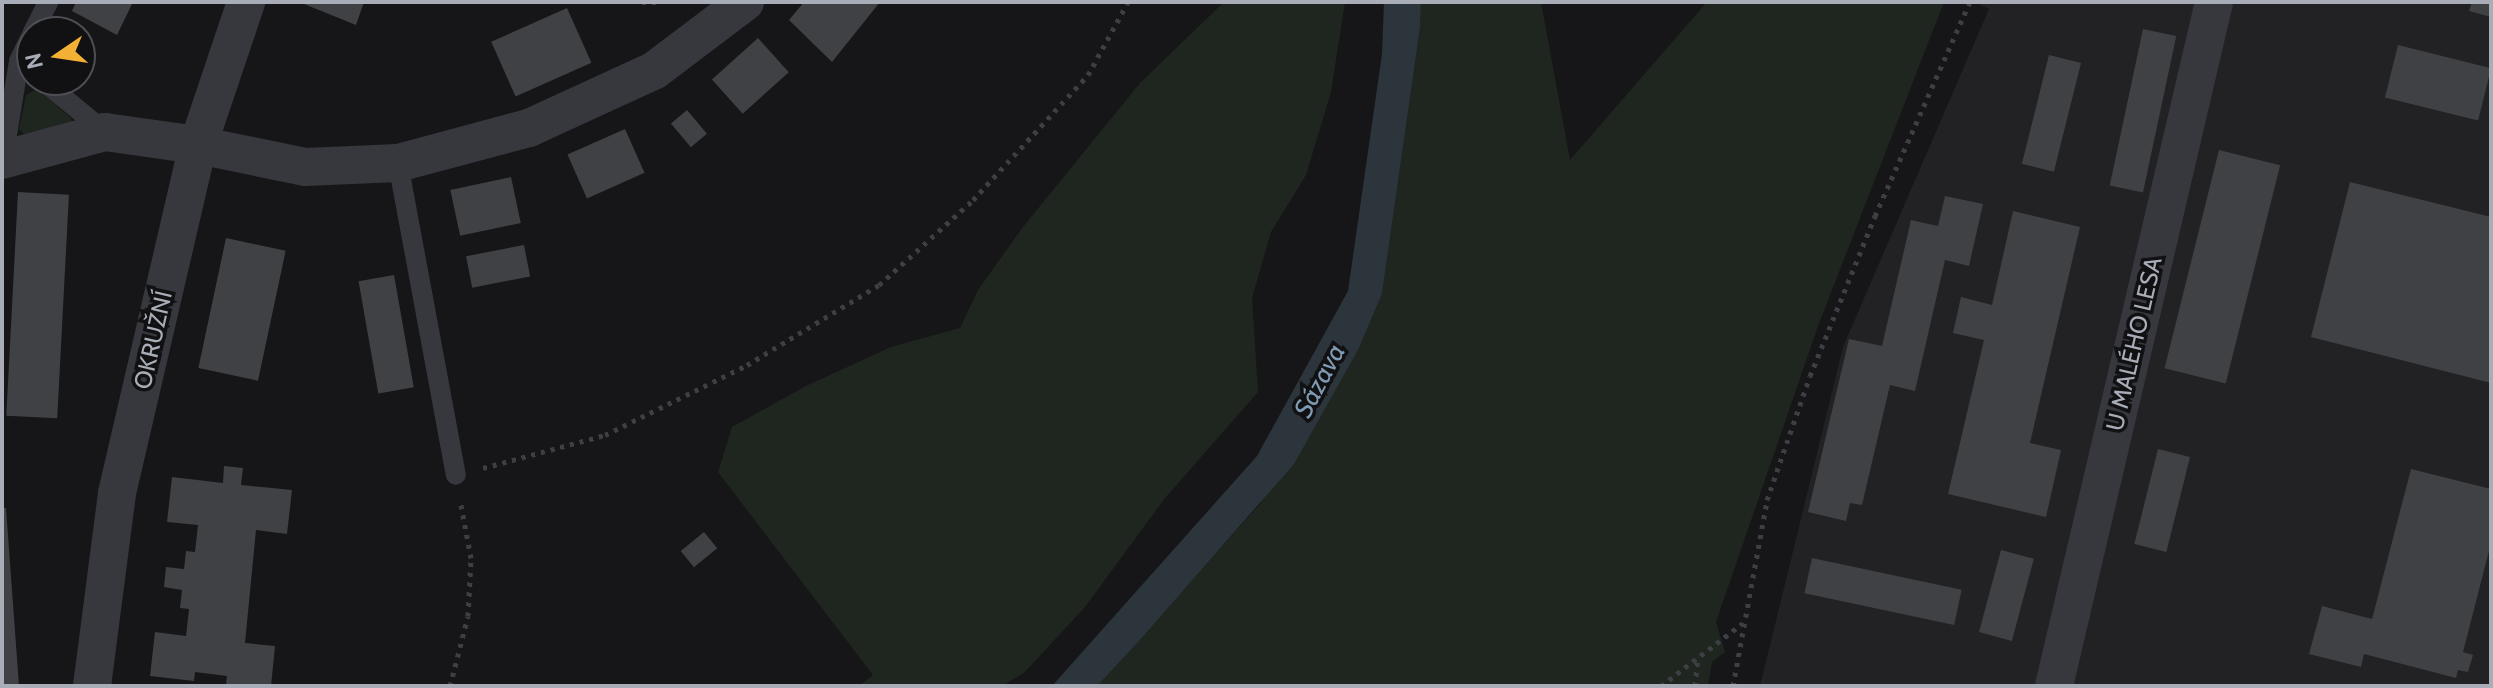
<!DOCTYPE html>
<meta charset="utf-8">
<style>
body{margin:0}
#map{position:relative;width:2493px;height:688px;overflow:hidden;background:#161618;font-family:Cabin,sans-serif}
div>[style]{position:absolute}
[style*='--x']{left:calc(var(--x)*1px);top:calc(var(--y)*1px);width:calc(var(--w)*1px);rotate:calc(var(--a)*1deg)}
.built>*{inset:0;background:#222225}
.green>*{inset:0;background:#1e261f}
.water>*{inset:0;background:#2c353c}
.building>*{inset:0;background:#404145;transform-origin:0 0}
.path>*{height:5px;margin-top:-2.5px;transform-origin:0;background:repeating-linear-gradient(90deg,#3d3f44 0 4px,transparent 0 10px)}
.lane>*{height:20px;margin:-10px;padding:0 10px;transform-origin:10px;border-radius:10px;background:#37383d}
.street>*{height:38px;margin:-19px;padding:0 19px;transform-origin:19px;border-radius:19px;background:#37383d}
span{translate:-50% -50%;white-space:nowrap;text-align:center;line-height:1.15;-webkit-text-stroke:7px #111113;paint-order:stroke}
.street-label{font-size:24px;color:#a8adb8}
.water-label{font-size:26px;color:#7f9bb3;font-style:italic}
.frame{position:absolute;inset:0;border:4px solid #a8adb8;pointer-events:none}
.north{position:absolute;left:16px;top:16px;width:80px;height:80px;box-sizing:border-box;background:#111113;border:2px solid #4d4f55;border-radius:50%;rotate:257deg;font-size:22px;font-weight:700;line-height:32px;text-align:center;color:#a8adb8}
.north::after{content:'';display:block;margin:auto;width:28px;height:36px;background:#f2b134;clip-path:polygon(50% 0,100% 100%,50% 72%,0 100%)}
</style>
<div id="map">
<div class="built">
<div style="clip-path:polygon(1975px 2px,2491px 2px,2491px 686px,1760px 686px,1843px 347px,1989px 9px)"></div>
</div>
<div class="green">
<div style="clip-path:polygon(1224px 2px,1345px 2px,1331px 92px,1306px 175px,1271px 232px,1252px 298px,1258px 392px,1165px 498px,1085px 607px,1024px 673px,1002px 686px,859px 686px,873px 675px,718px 472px,732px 427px,806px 386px,891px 347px,960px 328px,978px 290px,1023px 227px,1140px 83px)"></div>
<div style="clip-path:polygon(1421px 2px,1541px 2px,1570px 160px,1707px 2px,1944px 2px,1818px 326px,1716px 622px,1725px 652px,1712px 662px,1708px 686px,1097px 686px,1260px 504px,1359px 348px,1382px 294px,1420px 28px)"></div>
<div style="clip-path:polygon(37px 89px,71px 118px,73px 123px,24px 134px,19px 129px,26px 95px)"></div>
</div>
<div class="water">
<div style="clip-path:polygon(1384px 2px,1421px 2px,1420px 28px,1382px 294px,1359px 348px,1294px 464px,1138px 642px,1097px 686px,1052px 686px,1257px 456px,1348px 291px,1382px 54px)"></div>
</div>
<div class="building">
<div style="clip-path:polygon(76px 2px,133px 2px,117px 35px,72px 11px)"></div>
<div style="clip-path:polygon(299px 2px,364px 2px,356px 25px)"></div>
<div style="clip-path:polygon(804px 2px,880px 2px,832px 62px,789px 20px)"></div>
<div style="clip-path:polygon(2472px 2px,2491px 2px,2491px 17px,2469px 11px)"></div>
<div style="left:567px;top:8px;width:60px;height:83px;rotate:66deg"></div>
<div style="left:2143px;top:29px;width:34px;height:160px;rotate:12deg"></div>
<div style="left:758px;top:38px;width:46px;height:62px;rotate:48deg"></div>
<div style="left:2398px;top:45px;width:96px;height:54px;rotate:14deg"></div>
<div style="left:2049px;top:55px;width:33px;height:112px;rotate:14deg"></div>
<div style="left:687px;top:110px;width:31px;height:21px;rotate:50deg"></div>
<div style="left:625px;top:129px;width:48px;height:63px;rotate:66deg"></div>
<div style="left:2219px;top:150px;width:63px;height:225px;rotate:14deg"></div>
<div style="left:511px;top:177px;width:47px;height:62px;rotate:78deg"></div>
<div style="clip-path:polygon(2350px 182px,2491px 217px,2491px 383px,2311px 337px)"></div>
<div style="left:18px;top:192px;width:51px;height:224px;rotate:3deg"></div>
<div style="clip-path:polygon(1945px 196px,1983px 204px,1969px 266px,1945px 260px,1915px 391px,1890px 385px,1862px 505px,1850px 503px,1846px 521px,1808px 512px,1849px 339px,1882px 346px,1911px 220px,1938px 226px)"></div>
<div style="clip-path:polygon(2013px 211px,2080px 227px,2030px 443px,2061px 450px,2046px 517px,1948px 494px,1984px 340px,1953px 333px,1961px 297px,1992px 305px)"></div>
<div style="left:226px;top:238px;width:61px;height:133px;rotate:12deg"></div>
<div style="left:524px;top:245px;width:32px;height:59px;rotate:79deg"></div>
<div style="left:394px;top:275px;width:114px;height:36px;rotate:80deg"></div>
<div style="left:2158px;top:449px;width:33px;height:98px;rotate:14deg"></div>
<div style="clip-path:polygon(224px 466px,243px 468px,241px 485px,292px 490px,287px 534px,256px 530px,245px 643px,275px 646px,271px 686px,226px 685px,227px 676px,195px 672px,194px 681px,150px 676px,155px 632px,186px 636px,189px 609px,180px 608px,182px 590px,164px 587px,166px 567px,184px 569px,186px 551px,195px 552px,198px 525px,167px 522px,172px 477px,223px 483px)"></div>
<div style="clip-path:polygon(2411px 469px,2491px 489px,2491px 543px,2463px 652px,2473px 655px,2468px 672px,2458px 670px,2456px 678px,2364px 654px,2361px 667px,2309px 654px,2322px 606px,2372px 619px)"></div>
<div style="clip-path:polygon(2px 508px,6px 508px,19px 686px,2px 686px)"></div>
<div style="left:704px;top:532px;width:21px;height:30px;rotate:51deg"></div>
<div style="left:2001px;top:550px;width:34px;height:85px;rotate:15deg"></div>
<div style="left:1812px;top:558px;width:153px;height:36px;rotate:12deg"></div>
</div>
<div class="path">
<div style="--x:642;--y:2;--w:14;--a:0"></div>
<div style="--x:483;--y:468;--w:126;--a:-15.1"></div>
<div style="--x:605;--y:435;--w:158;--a:-26.2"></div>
<div style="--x:747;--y:365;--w:154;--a:-31.2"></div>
<div style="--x:879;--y:285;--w:127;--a:-42.1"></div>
<div style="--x:973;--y:200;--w:170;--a:-47.4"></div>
<div style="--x:1088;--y:75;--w:83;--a:-61.3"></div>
<div style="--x:450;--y:686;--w:72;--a:-75.6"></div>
<div style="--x:468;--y:616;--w:58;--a:-87"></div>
<div style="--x:471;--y:558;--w:59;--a:-100.7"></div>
<div style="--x:1661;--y:686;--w:103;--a:-37.5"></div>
<div style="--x:1695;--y:686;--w:30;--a:-84"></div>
<div style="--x:1733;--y:686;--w:189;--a:-79.6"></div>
<div style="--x:1767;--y:500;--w:131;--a:-70.9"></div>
<div style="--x:1810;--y:376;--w:173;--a:-67.9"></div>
<div style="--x:1875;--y:216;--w:234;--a:-66.1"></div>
</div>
<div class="lane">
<div style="--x:33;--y:32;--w:34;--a:-63"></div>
<div style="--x:42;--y:80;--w:82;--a:39.5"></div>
<div style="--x:3;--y:159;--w:99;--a:-80.7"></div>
<div style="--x:19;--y:61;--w:30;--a:-64"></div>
<div style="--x:398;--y:163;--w:317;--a:79.5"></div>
</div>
<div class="street">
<div style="--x:2;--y:160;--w:107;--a:-15.2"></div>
<div style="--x:105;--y:132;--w:94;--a:8"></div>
<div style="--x:198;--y:145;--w:109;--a:11.6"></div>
<div style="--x:305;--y:167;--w:93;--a:-2.5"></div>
<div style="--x:398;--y:163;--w:136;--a:-15"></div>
<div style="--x:529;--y:128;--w:139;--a:-24.7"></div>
<div style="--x:655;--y:70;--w:113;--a:-37.1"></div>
<div style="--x:92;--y:686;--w:195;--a:-82.6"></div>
<div style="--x:117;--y:493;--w:357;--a:-76.9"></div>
<div style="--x:198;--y:145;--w:151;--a:-71.4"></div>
<div style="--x:2054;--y:686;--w:702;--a:-76.83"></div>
</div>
<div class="street-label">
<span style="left:153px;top:340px;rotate:-77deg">OKRUŽNÍ</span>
<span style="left:2134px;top:344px;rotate:-77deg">U MALÉHO LESA</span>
</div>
<div class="water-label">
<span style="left:1320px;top:381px;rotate:-62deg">Sázava</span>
</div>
<div class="frame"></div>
<div class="north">N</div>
</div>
